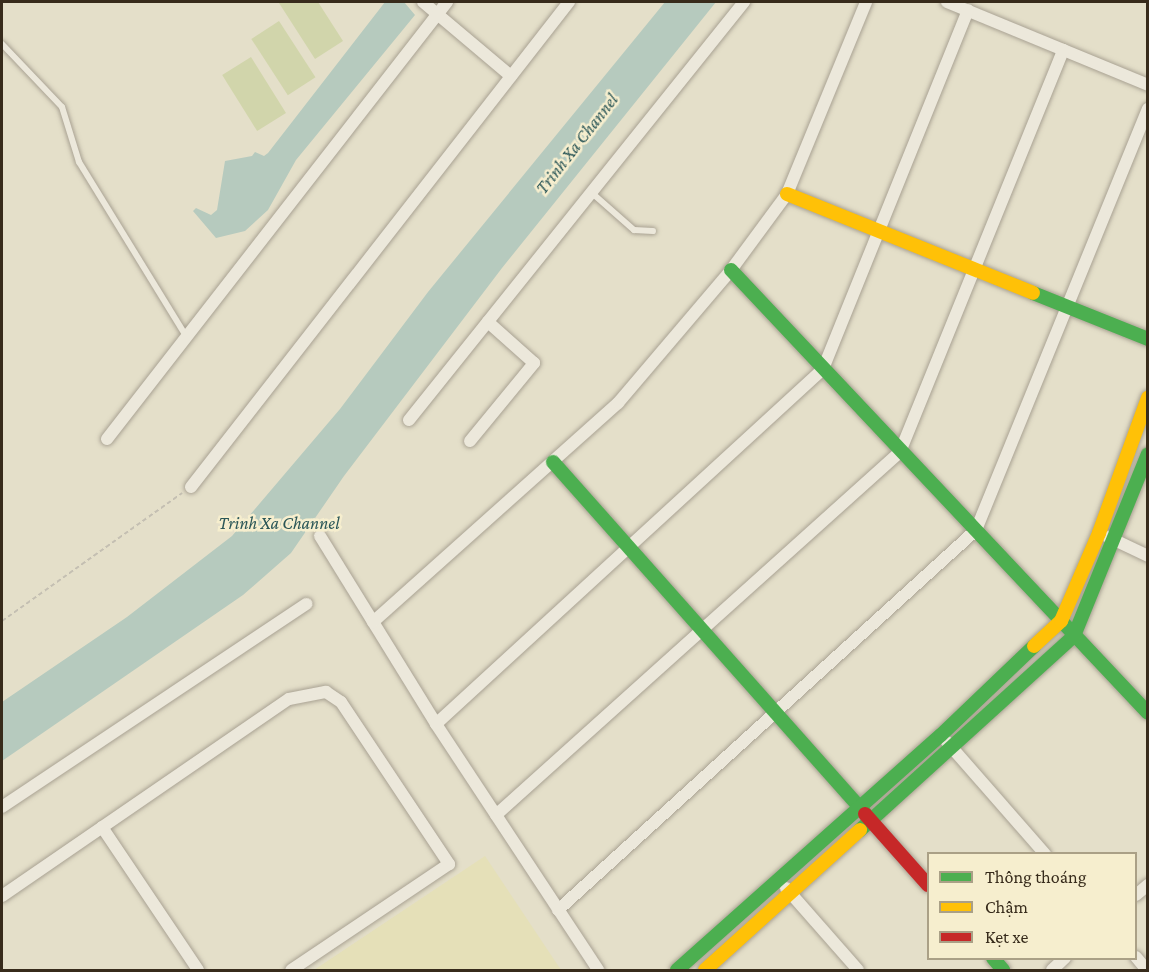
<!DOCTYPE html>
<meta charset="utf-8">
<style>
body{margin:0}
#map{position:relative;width:1149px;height:972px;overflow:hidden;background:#e4dfc9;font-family:"Crimson Pro",serif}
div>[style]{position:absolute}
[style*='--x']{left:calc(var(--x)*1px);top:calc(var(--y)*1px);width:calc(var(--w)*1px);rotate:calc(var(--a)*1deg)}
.farmland>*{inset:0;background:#e5e0b8}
.green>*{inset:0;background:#d1d5ab;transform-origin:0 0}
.water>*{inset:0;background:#b6cabe}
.path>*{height:2px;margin-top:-1px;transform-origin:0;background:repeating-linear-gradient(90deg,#c4bfb2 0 4.5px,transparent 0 7.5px)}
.roads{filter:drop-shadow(0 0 2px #a9a293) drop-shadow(0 0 2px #a9a293)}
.lane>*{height:6px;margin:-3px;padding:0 3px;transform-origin:3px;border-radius:3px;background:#ece8db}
.street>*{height:12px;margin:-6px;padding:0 6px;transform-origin:6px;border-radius:6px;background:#ece8db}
.fast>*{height:14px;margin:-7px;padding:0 7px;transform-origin:7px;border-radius:7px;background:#4caf50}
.slow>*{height:14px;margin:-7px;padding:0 7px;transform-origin:7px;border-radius:7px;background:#ffc107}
.jam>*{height:14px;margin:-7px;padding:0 7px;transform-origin:7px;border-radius:7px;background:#c62828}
span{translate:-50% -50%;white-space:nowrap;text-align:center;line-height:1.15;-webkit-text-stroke:5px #f6eece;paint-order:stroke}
.water-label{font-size:18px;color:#2a5657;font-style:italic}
.frame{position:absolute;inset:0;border:3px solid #372b1b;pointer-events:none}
.legend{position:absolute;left:927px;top:852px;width:210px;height:108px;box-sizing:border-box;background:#f6eece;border:2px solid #aaa086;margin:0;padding:8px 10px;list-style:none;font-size:18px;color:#372b1b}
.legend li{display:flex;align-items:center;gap:12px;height:30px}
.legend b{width:30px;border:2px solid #aaa086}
</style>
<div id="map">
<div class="farmland">
<div style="clip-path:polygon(485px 856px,561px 970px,314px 970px)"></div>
</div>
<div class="green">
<div style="clip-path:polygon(318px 2px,343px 41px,315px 59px,279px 3px)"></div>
<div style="left:279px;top:21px;width:67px;height:33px;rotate:57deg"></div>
<div style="left:251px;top:57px;width:66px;height:34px;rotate:58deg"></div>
</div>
<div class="water">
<div style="clip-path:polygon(385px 2px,404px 2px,415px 15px,296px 160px,268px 210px,245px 231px,216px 238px,193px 211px,196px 208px,211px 215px,217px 210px,225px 161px,252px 156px,255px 152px,264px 156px,268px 153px)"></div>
<div style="clip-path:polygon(665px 2px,716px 2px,502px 268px,344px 476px,291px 553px,243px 595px,2px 761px,2px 702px,127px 617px,232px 536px,340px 409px,428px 292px)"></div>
</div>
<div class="path">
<div style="--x:2;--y:621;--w:221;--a:-35.4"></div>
</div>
<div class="roads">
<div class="lane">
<div style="--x:2;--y:44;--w:87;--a:46.4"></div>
<div style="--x:62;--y:107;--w:58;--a:72.8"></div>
<div style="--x:79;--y:162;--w:204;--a:58.4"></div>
<div style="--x:592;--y:193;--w:56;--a:41.4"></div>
<div style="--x:634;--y:230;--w:19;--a:3"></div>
</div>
<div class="street">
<div style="--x:423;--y:2;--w:115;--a:40.1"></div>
<div style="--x:947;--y:2;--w:217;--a:22.4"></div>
<div style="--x:409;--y:420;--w:536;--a:-51.29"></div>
<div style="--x:107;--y:439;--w:554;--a:-52.12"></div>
<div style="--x:470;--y:441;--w:101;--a:-50.6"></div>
<div style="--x:534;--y:363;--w:62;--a:-138.3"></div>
<div style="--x:191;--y:487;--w:615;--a:-52.07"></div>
<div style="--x:320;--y:536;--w:221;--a:58.3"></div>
<div style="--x:436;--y:724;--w:295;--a:56.6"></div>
<div style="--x:1108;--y:537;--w:44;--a:25.4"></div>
<div style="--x:373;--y:622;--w:329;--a:-41.8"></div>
<div style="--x:618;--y:403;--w:175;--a:-49.6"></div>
<div style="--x:731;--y:270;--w:94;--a:-53.6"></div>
<div style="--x:787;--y:194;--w:208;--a:-67.6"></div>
<div style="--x:436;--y:724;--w:525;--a:-42.53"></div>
<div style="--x:823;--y:369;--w:387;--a:-68"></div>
<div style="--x:947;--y:742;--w:149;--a:48.8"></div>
<div style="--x:2;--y:807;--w:366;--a:-33.7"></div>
<div style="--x:496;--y:815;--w:543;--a:-41.94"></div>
<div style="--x:900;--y:452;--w:434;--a:-67.9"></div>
<div style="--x:102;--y:827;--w:172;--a:56.1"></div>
<div style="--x:786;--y:888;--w:109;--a:48.7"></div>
<div style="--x:1136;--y:895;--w:16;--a:-40"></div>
<div style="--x:2;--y:896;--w:348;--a:-34.5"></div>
<div style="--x:289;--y:699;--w:38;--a:-11"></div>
<div style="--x:326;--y:692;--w:18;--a:34"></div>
<div style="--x:341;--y:702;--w:195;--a:56.3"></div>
<div style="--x:449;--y:864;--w:190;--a:146.1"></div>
<div style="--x:558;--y:910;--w:565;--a:-42.27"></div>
<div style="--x:976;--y:530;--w:455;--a:-67.8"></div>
<div style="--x:1136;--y:957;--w:17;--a:50"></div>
<div style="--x:1052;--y:970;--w:18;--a:-43"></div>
</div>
<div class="fast">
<div style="--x:731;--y:270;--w:608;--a:46.73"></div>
<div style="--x:1033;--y:293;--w:124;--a:21.8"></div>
<div style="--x:553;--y:462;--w:470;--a:48.4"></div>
<div style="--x:860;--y:830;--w:289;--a:-42.2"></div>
<div style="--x:1074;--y:636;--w:196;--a:-67.9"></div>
<div style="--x:993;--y:958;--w:16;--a:50"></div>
<div style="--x:677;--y:970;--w:353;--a:-41.7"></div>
<div style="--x:941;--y:735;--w:129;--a:-43.7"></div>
</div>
<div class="slow">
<div style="--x:787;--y:194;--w:265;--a:21.9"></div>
<div style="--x:1034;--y:646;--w:37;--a:-43"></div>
<div style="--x:1061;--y:621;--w:96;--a:-66.6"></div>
<div style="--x:1099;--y:533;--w:144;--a:-70.1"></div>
<div style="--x:705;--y:970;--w:209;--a:-42.1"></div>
</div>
<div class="jam">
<div style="--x:865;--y:814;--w:95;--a:48.4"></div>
</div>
</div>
<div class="water-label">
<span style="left:577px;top:144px;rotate:-52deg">Trinh Xa Channel</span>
<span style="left:279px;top:523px">Trinh Xa Channel</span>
</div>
<div class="frame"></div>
<ul class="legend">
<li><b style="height:8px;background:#4caf50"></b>Thông thoáng</li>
<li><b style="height:8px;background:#ffc107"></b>Chậm</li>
<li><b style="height:8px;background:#c62828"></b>Kẹt xe</li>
</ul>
</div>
